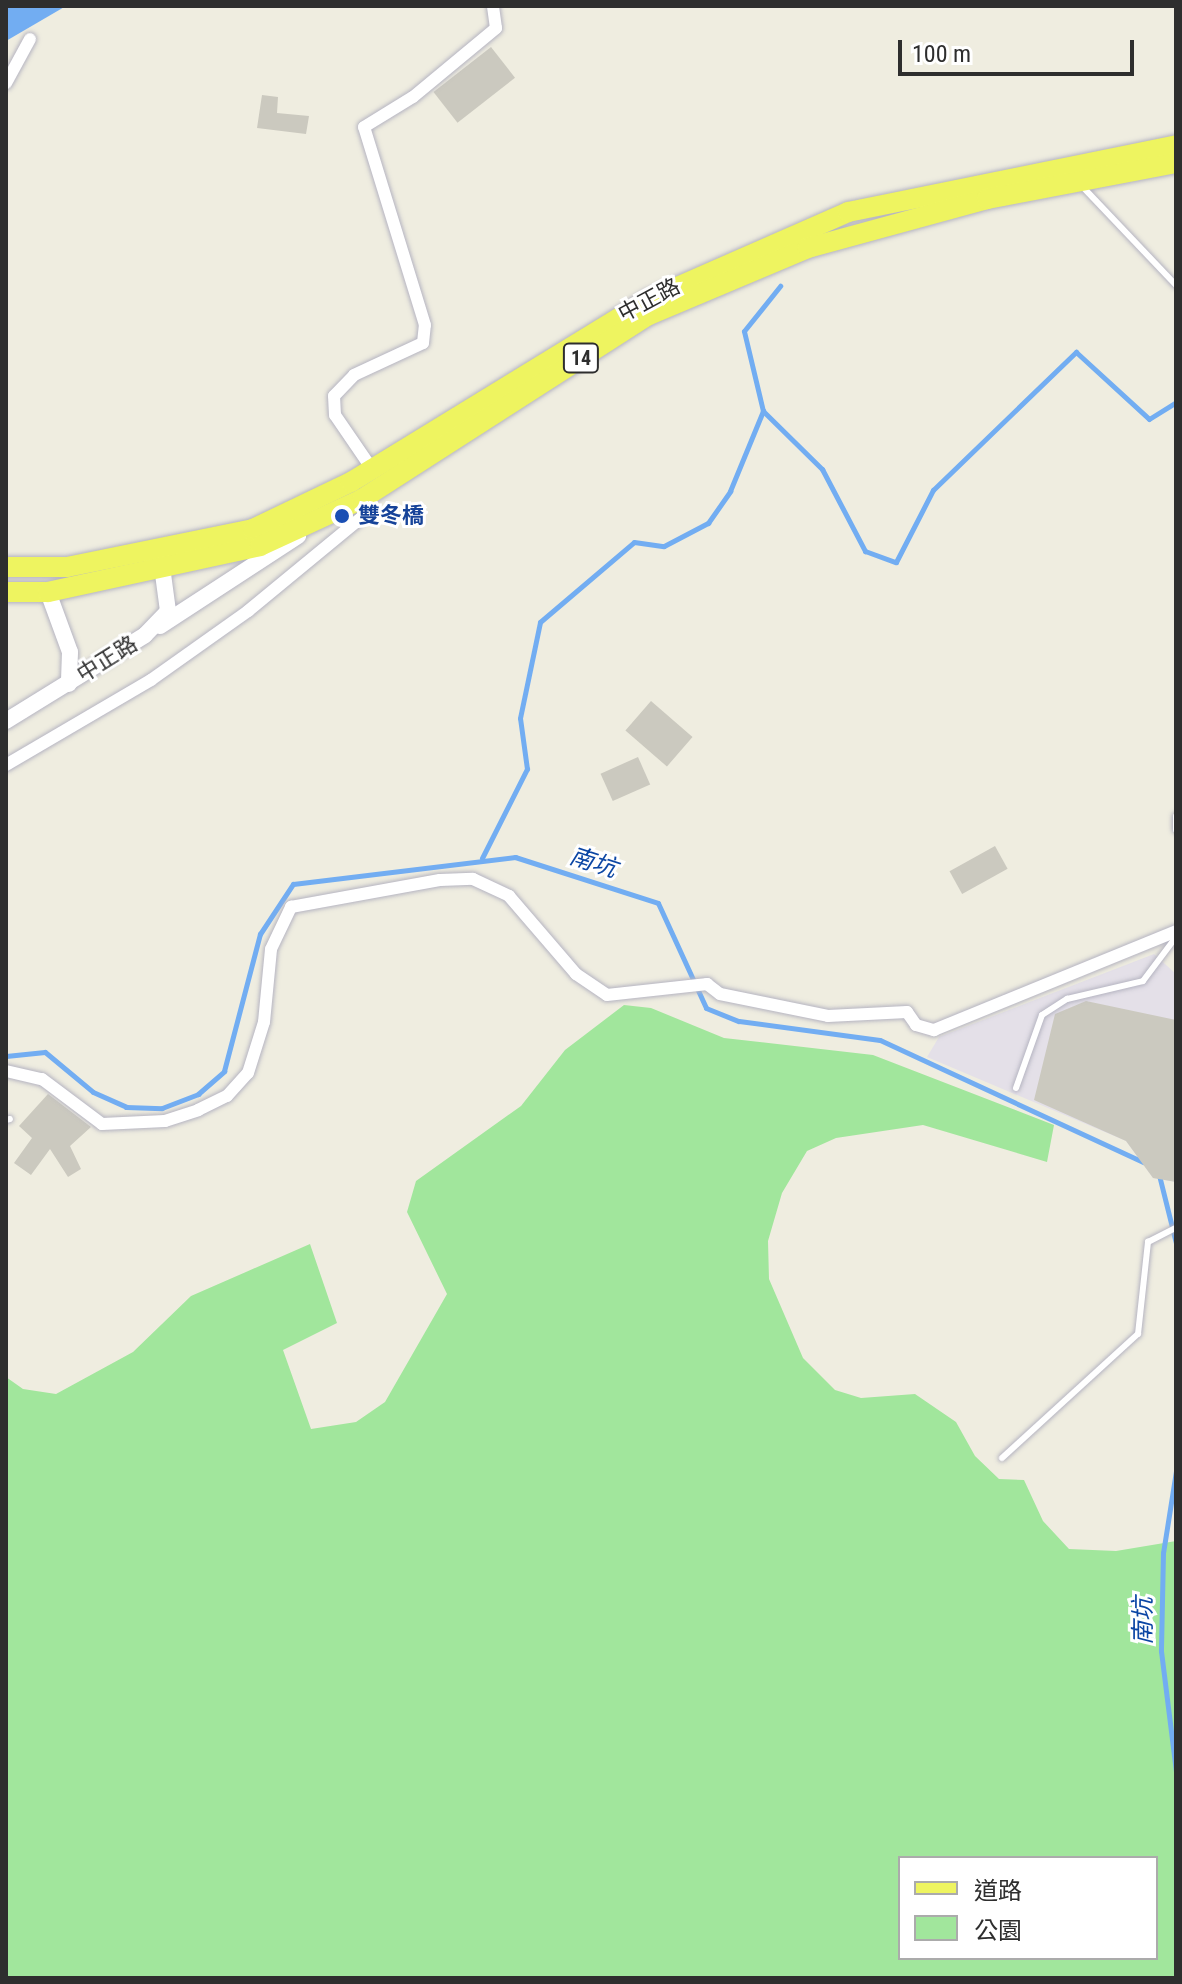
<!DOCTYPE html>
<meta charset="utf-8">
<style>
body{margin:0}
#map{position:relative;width:1182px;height:1984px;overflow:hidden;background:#efede0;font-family:"Roboto Condensed","Noto Sans TC",sans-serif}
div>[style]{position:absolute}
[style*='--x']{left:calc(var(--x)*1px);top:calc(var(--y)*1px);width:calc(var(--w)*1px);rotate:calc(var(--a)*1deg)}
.industrial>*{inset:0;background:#e4e0e8}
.green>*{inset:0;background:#a1e69c}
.water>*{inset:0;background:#72adf2}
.stream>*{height:5px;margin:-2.5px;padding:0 2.5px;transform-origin:2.5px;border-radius:2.5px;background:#72adf2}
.building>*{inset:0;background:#cbc9bf;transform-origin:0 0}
.roads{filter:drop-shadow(0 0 2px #b5b4c1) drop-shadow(0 0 2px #b5b4c1)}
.service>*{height:6px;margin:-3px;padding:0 3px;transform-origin:3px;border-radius:3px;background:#fff}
.minor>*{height:12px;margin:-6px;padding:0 6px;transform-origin:6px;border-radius:6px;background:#fff}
.tertiary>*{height:16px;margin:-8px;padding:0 8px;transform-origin:8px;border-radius:8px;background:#fff}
.primary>*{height:20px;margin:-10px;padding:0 10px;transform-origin:10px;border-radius:10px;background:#eef460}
.dots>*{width:22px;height:22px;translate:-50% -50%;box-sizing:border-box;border:4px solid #fff;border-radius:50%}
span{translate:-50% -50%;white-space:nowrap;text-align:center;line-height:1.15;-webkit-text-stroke:6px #fff;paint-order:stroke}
.shield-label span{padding:2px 6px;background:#fff;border:2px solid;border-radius:6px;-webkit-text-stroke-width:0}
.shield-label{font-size:20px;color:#2e2e2e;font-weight:700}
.street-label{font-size:22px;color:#2e2e2e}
.transit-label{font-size:22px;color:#164399;font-weight:700}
.left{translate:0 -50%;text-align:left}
.water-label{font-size:24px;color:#0b46a4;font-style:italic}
.frame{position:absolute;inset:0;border:8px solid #2e2e2e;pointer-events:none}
.legend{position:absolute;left:898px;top:1856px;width:260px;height:104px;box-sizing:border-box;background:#fff;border:2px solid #ababab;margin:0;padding:10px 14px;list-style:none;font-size:24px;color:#2e2e2e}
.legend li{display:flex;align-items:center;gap:16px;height:40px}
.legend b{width:40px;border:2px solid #ababab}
.scale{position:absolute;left:898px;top:40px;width:236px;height:36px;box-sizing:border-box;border:4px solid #2e2e2e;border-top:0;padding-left:10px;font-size:24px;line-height:28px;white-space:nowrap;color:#2e2e2e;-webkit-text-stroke:6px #fff;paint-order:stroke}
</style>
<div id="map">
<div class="industrial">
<div style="clip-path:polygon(1154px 954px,1176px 974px,1176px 1182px,1153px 1178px,1126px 1141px,927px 1057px,939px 1037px)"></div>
</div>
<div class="green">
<div style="clip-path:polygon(evenodd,624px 1005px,651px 1008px,724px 1038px,873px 1055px,1054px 1125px,1047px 1162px,923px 1125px,836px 1138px,807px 1151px,782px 1193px,768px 1241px,769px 1279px,803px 1358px,835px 1390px,861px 1398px,915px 1394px,956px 1422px,975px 1456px,999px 1479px,1024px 1480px,1043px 1521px,1069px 1549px,1116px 1551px,1176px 1541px,1176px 1978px,6px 1978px,6px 1377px,23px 1389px,56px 1394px,133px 1352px,191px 1296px,310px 1244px,337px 1323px,283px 1350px,311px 1429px,356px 1422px,385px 1402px,447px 1294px,407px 1212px,416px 1181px,521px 1106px,565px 1050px,624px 1005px,900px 1858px,1156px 1858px,1156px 1958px,900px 1958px,900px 1858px)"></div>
</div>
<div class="water">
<div style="clip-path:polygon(6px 6px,66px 6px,6px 41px)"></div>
</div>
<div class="stream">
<div style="--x:763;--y:411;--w:82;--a:-103.4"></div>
<div style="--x:744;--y:331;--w:58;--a:-51.3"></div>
<div style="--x:482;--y:858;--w:100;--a:-63.2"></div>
<div style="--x:527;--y:769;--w:51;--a:-97.8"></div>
<div style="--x:520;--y:718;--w:98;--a:-78.2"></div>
<div style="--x:540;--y:622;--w:123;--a:-40.4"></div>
<div style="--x:634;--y:542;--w:30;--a:8"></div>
<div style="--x:664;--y:546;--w:50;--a:-27.6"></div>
<div style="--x:708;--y:523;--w:39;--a:-55"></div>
<div style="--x:730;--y:491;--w:87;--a:-67.6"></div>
<div style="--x:763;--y:411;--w:83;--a:44.5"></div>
<div style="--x:822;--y:469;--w:93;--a:62.3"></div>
<div style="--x:865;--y:551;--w:33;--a:20"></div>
<div style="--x:896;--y:562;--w:81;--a:-62.8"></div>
<div style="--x:933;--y:490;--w:199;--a:-44"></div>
<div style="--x:1076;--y:352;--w:99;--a:42.5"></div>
<div style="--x:1149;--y:419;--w:32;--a:-32"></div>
<div style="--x:6;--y:1056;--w:39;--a:-6"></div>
<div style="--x:45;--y:1052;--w:62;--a:39.8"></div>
<div style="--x:93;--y:1092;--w:36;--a:24"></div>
<div style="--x:126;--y:1107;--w:36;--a:2"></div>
<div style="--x:162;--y:1108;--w:39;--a:-21"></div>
<div style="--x:198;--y:1094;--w:35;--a:-41"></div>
<div style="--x:224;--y:1071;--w:142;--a:-75.3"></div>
<div style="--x:260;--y:934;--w:60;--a:-56.6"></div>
<div style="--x:293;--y:884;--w:224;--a:-6.9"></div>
<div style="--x:515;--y:857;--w:150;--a:17.8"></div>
<div style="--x:658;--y:903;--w:115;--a:65.4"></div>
<div style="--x:706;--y:1008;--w:35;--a:22"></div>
<div style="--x:739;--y:1021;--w:142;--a:7.7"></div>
<div style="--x:880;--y:1040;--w:290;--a:24.9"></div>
<div style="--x:1159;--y:1175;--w:70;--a:76"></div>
<div style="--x:1176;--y:1471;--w:83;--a:99"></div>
<div style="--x:1163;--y:1553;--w:98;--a:91.2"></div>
<div style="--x:1161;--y:1651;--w:121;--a:82.9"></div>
</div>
<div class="building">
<div style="left:491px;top:47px;width:39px;height:73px;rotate:52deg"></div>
<div style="clip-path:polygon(262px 95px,278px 97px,277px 113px,309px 116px,306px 134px,257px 128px)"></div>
<div style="left:651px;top:701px;width:55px;height:39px;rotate:41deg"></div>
<div style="left:638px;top:757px;width:30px;height:41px;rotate:66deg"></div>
<div style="left:995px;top:846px;width:26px;height:52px;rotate:61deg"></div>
<div style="clip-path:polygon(1086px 1001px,1176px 1020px,1176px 1182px,1153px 1178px,1126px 1141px,1034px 1100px,1055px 1014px)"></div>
<div style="clip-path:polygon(48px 1094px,91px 1127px,70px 1146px,81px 1169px,68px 1177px,50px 1149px,31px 1175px,14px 1163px,32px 1138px,19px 1126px)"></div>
</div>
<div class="roads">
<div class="service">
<div style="--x:1080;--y:184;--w:139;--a:46.5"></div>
<div style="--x:1176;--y:816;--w:14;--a:90"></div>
<div style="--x:1016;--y:1088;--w:77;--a:-70.4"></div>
<div style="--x:1042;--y:1015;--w:30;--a:-33"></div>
<div style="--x:1067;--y:999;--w:78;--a:-13.3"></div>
<div style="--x:1143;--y:981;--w:55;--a:-53.1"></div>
<div style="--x:6;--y:1120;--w:4;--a:-14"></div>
<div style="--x:1002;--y:1458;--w:184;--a:-42.4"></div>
<div style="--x:1138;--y:1334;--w:93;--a:-83.8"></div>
<div style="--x:1148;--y:1242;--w:31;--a:-27"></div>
</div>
<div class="minor">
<div style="--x:6;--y:83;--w:50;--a:-61.4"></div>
<div style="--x:372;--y:469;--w:65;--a:-124.4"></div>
<div style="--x:335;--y:415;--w:19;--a:-93"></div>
<div style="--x:334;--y:396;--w:29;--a:-46"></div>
<div style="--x:354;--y:375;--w:76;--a:-24.9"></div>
<div style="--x:423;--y:343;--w:18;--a:-84"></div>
<div style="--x:425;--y:325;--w:207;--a:-107.1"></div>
<div style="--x:364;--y:127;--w:57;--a:-31.5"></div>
<div style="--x:413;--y:97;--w:108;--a:-39.7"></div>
<div style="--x:496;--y:28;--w:22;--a:-98"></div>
<div style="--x:6;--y:765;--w:168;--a:-30.4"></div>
<div style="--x:151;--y:680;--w:119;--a:-35.4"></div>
<div style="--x:248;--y:611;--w:154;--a:-39.5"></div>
<div style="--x:367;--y:513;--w:15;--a:-110"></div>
<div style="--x:6;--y:1071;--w:37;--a:13"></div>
<div style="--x:42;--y:1079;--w:75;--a:36.9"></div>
<div style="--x:102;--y:1124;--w:63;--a:-2.7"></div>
<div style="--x:165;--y:1121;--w:35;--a:-18"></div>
<div style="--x:198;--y:1110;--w:32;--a:-26"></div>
<div style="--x:227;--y:1096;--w:31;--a:-48"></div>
<div style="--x:248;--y:1073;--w:53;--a:-72.6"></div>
<div style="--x:264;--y:1022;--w:73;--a:-84.5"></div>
<div style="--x:271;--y:949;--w:47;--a:-64.5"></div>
<div style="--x:291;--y:907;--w:151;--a:-10.3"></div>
<div style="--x:440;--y:880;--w:33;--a:-2"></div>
<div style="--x:473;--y:879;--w:40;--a:25"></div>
<div style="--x:509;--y:896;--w:103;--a:49.3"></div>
<div style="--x:576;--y:974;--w:37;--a:34"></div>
<div style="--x:607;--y:995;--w:101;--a:-6.3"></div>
<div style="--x:707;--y:984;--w:16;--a:38"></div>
<div style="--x:720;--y:994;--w:110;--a:11.5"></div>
<div style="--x:828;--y:1016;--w:79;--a:-2.9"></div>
<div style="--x:907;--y:1012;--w:16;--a:55"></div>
<div style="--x:916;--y:1025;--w:19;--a:16"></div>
<div style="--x:934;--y:1030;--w:261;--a:-22.2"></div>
</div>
<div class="tertiary">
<div style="--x:48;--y:592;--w:64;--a:69.9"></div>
<div style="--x:70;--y:652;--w:32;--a:92"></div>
<div style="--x:160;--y:626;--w:165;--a:-33.1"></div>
<div style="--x:6;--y:721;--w:163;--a:-31.7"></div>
<div style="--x:145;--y:635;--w:33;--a:-46"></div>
<div style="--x:168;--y:611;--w:52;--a:-97.7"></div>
</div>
<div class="primary">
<div style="--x:6;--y:567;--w:61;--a:0"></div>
<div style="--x:67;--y:567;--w:190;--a:-11.5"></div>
<div style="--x:253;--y:529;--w:109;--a:-25.6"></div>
<div style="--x:351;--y:482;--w:348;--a:-31.5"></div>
<div style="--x:648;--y:300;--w:219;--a:-23.7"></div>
<div style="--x:848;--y:212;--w:335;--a:-11.5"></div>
<div style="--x:6;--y:592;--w:42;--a:0"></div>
<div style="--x:48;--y:592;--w:217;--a:-12.2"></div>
<div style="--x:260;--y:546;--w:112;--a:-24.7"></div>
<div style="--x:362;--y:499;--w:339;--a:-32.7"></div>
<div style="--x:647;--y:316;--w:175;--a:-22.9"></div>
<div style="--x:808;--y:248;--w:186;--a:-15.3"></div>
<div style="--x:987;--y:199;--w:192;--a:-10.8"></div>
</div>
</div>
<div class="dots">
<div style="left:342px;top:516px;background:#1a4fb4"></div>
</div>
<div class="shield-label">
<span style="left:581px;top:358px">14</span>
</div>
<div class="street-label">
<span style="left:649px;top:300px;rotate:-28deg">中正路</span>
<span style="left:107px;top:659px;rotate:-32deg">中正路</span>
</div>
<div class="transit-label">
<span class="left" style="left:358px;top:516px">雙冬橋</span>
</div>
<div class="water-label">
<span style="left:593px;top:863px;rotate:18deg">南坑</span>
<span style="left:1144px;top:1621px;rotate:-90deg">南坑</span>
</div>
<div class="frame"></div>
<ul class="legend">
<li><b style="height:10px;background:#eef460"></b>道路</li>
<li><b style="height:22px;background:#a1e69c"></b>公園</li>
</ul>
<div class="scale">100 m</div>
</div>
